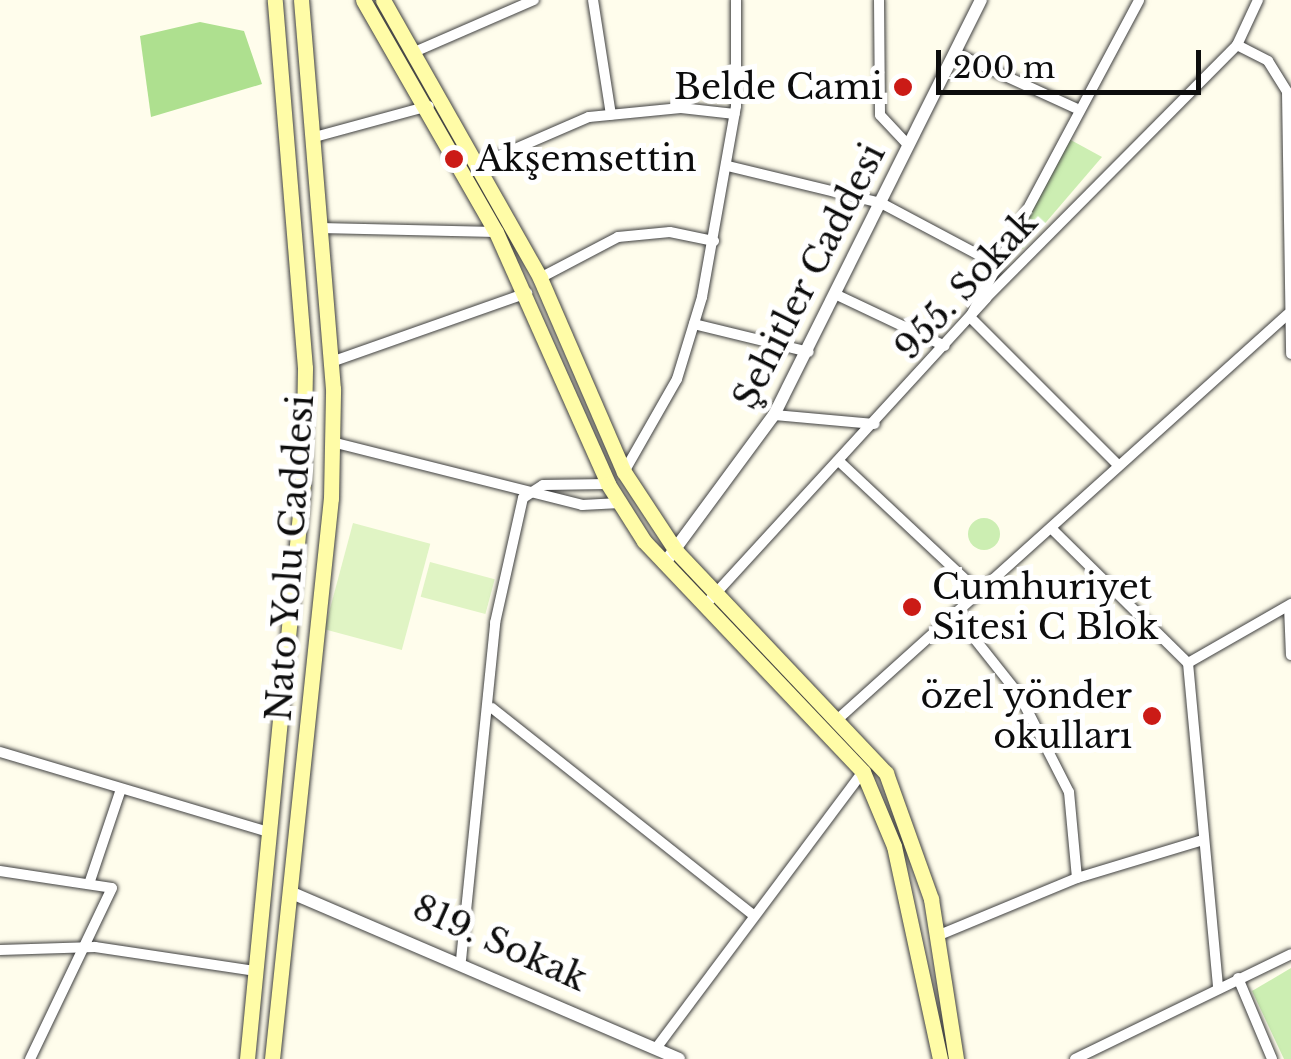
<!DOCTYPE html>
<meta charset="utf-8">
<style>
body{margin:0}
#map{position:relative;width:1291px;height:1059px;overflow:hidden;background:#fffdec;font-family:"Libre Baskerville",serif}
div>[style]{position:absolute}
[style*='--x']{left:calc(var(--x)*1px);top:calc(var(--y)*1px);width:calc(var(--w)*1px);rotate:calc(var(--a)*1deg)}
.green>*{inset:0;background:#cceeb2}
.round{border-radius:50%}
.forest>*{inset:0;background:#aee08f}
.pitch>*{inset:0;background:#e0f4c4;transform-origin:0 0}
.roads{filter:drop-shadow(0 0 2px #404040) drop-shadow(0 0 2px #404040)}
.minor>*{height:10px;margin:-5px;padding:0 5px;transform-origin:5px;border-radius:5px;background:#fff}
.tertiary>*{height:12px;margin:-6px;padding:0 6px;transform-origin:6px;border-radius:6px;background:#fff}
.secondary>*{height:15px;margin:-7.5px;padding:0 7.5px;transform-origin:7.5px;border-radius:7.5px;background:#fffca7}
.dots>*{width:28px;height:28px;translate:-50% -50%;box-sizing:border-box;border:5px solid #fff;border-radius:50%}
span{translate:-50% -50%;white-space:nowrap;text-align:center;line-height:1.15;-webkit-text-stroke:10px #fff;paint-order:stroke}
.poi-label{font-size:35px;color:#0d0d0d}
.right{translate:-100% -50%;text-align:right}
.left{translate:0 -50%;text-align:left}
.street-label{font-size:35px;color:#0d0d0d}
.scale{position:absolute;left:936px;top:50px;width:265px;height:45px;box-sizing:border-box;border:5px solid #0d0d0d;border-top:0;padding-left:12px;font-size:30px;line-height:35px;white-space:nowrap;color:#0d0d0d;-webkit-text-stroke:8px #fff;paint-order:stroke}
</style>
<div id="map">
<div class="green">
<div style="clip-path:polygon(1069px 139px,1102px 157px,1023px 249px,1009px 240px)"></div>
<div class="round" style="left:968px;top:518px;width:32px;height:32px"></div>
<div style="clip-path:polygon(1291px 968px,1291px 1059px,1284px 1059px,1252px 991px)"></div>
</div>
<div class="forest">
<div style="clip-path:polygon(200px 22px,244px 31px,262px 84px,151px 117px,140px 36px)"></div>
</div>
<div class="pitch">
<div style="left:353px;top:523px;width:80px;height:110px;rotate:15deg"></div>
<div style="left:430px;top:562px;width:67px;height:36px;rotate:15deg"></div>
</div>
<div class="roads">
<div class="minor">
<div style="--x:593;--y:0;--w:116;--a:81.1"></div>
<div style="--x:879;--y:0;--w:115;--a:89.5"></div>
<div style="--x:880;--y:115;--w:42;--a:46.9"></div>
<div style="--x:1237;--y:45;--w:35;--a:27"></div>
<div style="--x:1268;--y:61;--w:36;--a:58"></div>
<div style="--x:1287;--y:92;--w:262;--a:89.1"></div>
<div style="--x:412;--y:53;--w:133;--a:-23.5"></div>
<div style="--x:955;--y:53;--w:132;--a:24.6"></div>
<div style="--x:311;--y:138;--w:122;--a:-15.2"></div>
<div style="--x:478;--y:165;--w:121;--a:-23.4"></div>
<div style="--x:589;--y:117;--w:92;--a:-5.6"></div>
<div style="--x:681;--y:108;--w:54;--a:6.3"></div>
<div style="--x:728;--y:166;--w:157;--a:13.6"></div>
<div style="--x:881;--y:203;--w:126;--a:28"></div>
<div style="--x:320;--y:228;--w:176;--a:1.3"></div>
<div style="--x:540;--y:278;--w:88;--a:-27.7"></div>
<div style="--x:618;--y:237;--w:52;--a:-5.5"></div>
<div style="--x:670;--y:232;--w:45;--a:11.6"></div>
<div style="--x:837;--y:295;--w:119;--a:25.3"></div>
<div style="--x:694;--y:324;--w:118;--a:13.7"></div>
<div style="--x:331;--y:362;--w:208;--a:-19.4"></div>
<div style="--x:774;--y:415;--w:101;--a:5.1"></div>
<div style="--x:332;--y:442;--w:258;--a:14.1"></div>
<div style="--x:582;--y:505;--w:38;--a:-3"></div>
<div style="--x:841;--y:463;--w:189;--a:43.1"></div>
<div style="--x:1118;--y:465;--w:209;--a:-135"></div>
<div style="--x:970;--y:317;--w:359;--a:-61.9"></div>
<div style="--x:624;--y:472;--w:107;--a:-60.3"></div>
<div style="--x:677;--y:379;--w:86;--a:-73"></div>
<div style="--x:702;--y:297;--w:194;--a:-79.9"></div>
<div style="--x:736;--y:106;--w:106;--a:-90"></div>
<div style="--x:1051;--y:528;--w:192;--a:44.6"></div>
<div style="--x:1188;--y:663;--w:325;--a:84.7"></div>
<div style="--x:706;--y:604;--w:415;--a:-47.5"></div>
<div style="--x:986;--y:298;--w:356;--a:-45.2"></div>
<div style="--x:1237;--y:45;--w:50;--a:-65"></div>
<div style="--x:1289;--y:606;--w:49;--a:87.7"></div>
<div style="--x:955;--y:614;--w:105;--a:51.6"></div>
<div style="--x:1020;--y:696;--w:108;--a:63"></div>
<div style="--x:1069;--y:792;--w:86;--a:84.7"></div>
<div style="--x:1188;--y:663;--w:119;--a:-29.8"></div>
<div style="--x:492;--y:708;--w:333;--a:38.4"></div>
<div style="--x:838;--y:719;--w:605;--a:-41.99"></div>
<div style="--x:0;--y:752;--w:283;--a:16.6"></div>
<div style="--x:0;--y:871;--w:113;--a:8.6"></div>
<div style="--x:112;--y:888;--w:190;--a:115.6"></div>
<div style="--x:89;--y:884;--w:100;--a:-71.4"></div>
<div style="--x:937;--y:936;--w:152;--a:-22.5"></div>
<div style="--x:1077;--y:878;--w:132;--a:-16.8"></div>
<div style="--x:0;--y:950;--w:95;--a:-1.8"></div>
<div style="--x:95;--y:947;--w:163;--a:8.5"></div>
<div style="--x:461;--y:960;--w:339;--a:-84.2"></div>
<div style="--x:495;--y:623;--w:128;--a:-77.4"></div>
<div style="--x:523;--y:498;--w:24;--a:-33"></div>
<div style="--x:543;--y:485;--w:65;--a:-0.9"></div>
<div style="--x:1238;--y:978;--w:88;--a:67.2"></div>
<div style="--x:657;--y:1047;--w:344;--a:-53.2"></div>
<div style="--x:1075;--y:1059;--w:240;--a:-25.9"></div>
</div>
<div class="tertiary">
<div style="--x:664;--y:564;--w:185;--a:-53.6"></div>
<div style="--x:774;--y:415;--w:464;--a:-63.5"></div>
<div style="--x:292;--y:893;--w:421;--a:23.2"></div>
</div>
<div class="secondary">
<div style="--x:363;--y:0;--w:267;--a:60.2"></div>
<div style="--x:496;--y:232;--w:276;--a:66"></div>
<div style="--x:608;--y:484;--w:67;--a:57.7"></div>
<div style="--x:644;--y:541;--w:318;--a:46.5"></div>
<div style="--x:863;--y:772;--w:80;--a:67.3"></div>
<div style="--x:894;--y:846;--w:218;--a:77.8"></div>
<div style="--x:383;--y:0;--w:319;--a:60.5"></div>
<div style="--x:540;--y:278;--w:211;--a:66.6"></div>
<div style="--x:624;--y:472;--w:95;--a:56.6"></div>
<div style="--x:676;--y:551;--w:306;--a:46.6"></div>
<div style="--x:886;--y:773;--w:134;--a:70.3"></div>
<div style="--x:931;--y:899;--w:162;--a:81.1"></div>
<div style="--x:247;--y:1059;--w:579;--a:-84.45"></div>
<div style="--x:303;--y:483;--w:115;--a:-89"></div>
<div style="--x:305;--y:368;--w:369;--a:-94.7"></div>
<div style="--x:272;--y:1059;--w:564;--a:-84"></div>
<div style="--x:331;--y:498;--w:109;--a:-88.9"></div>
<div style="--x:333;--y:389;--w:390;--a:-94.7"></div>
</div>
</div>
<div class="dots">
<div style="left:903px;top:87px;background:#cb1b16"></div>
<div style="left:454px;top:159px;background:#cb1b16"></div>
<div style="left:912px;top:607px;background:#cb1b16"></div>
<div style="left:1152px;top:716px;background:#cb1b16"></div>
</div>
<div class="poi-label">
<span class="right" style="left:883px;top:87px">Belde Cami</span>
<span class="left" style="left:476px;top:159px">Akşemsettin</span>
<span class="left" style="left:932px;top:607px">Cumhuriyet<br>Sitesi C Blok</span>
<span class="right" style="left:1132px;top:716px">özel yönder<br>okulları</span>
</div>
<div class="street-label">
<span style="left:809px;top:276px;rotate:-63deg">Şehitler Caddesi</span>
<span style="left:966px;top:285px;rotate:-47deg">955. Sokak</span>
<span style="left:290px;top:558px;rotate:-86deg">Nato Yolu Caddesi</span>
<span style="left:500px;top:943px;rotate:24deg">819. Sokak</span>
</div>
<div class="scale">200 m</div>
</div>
